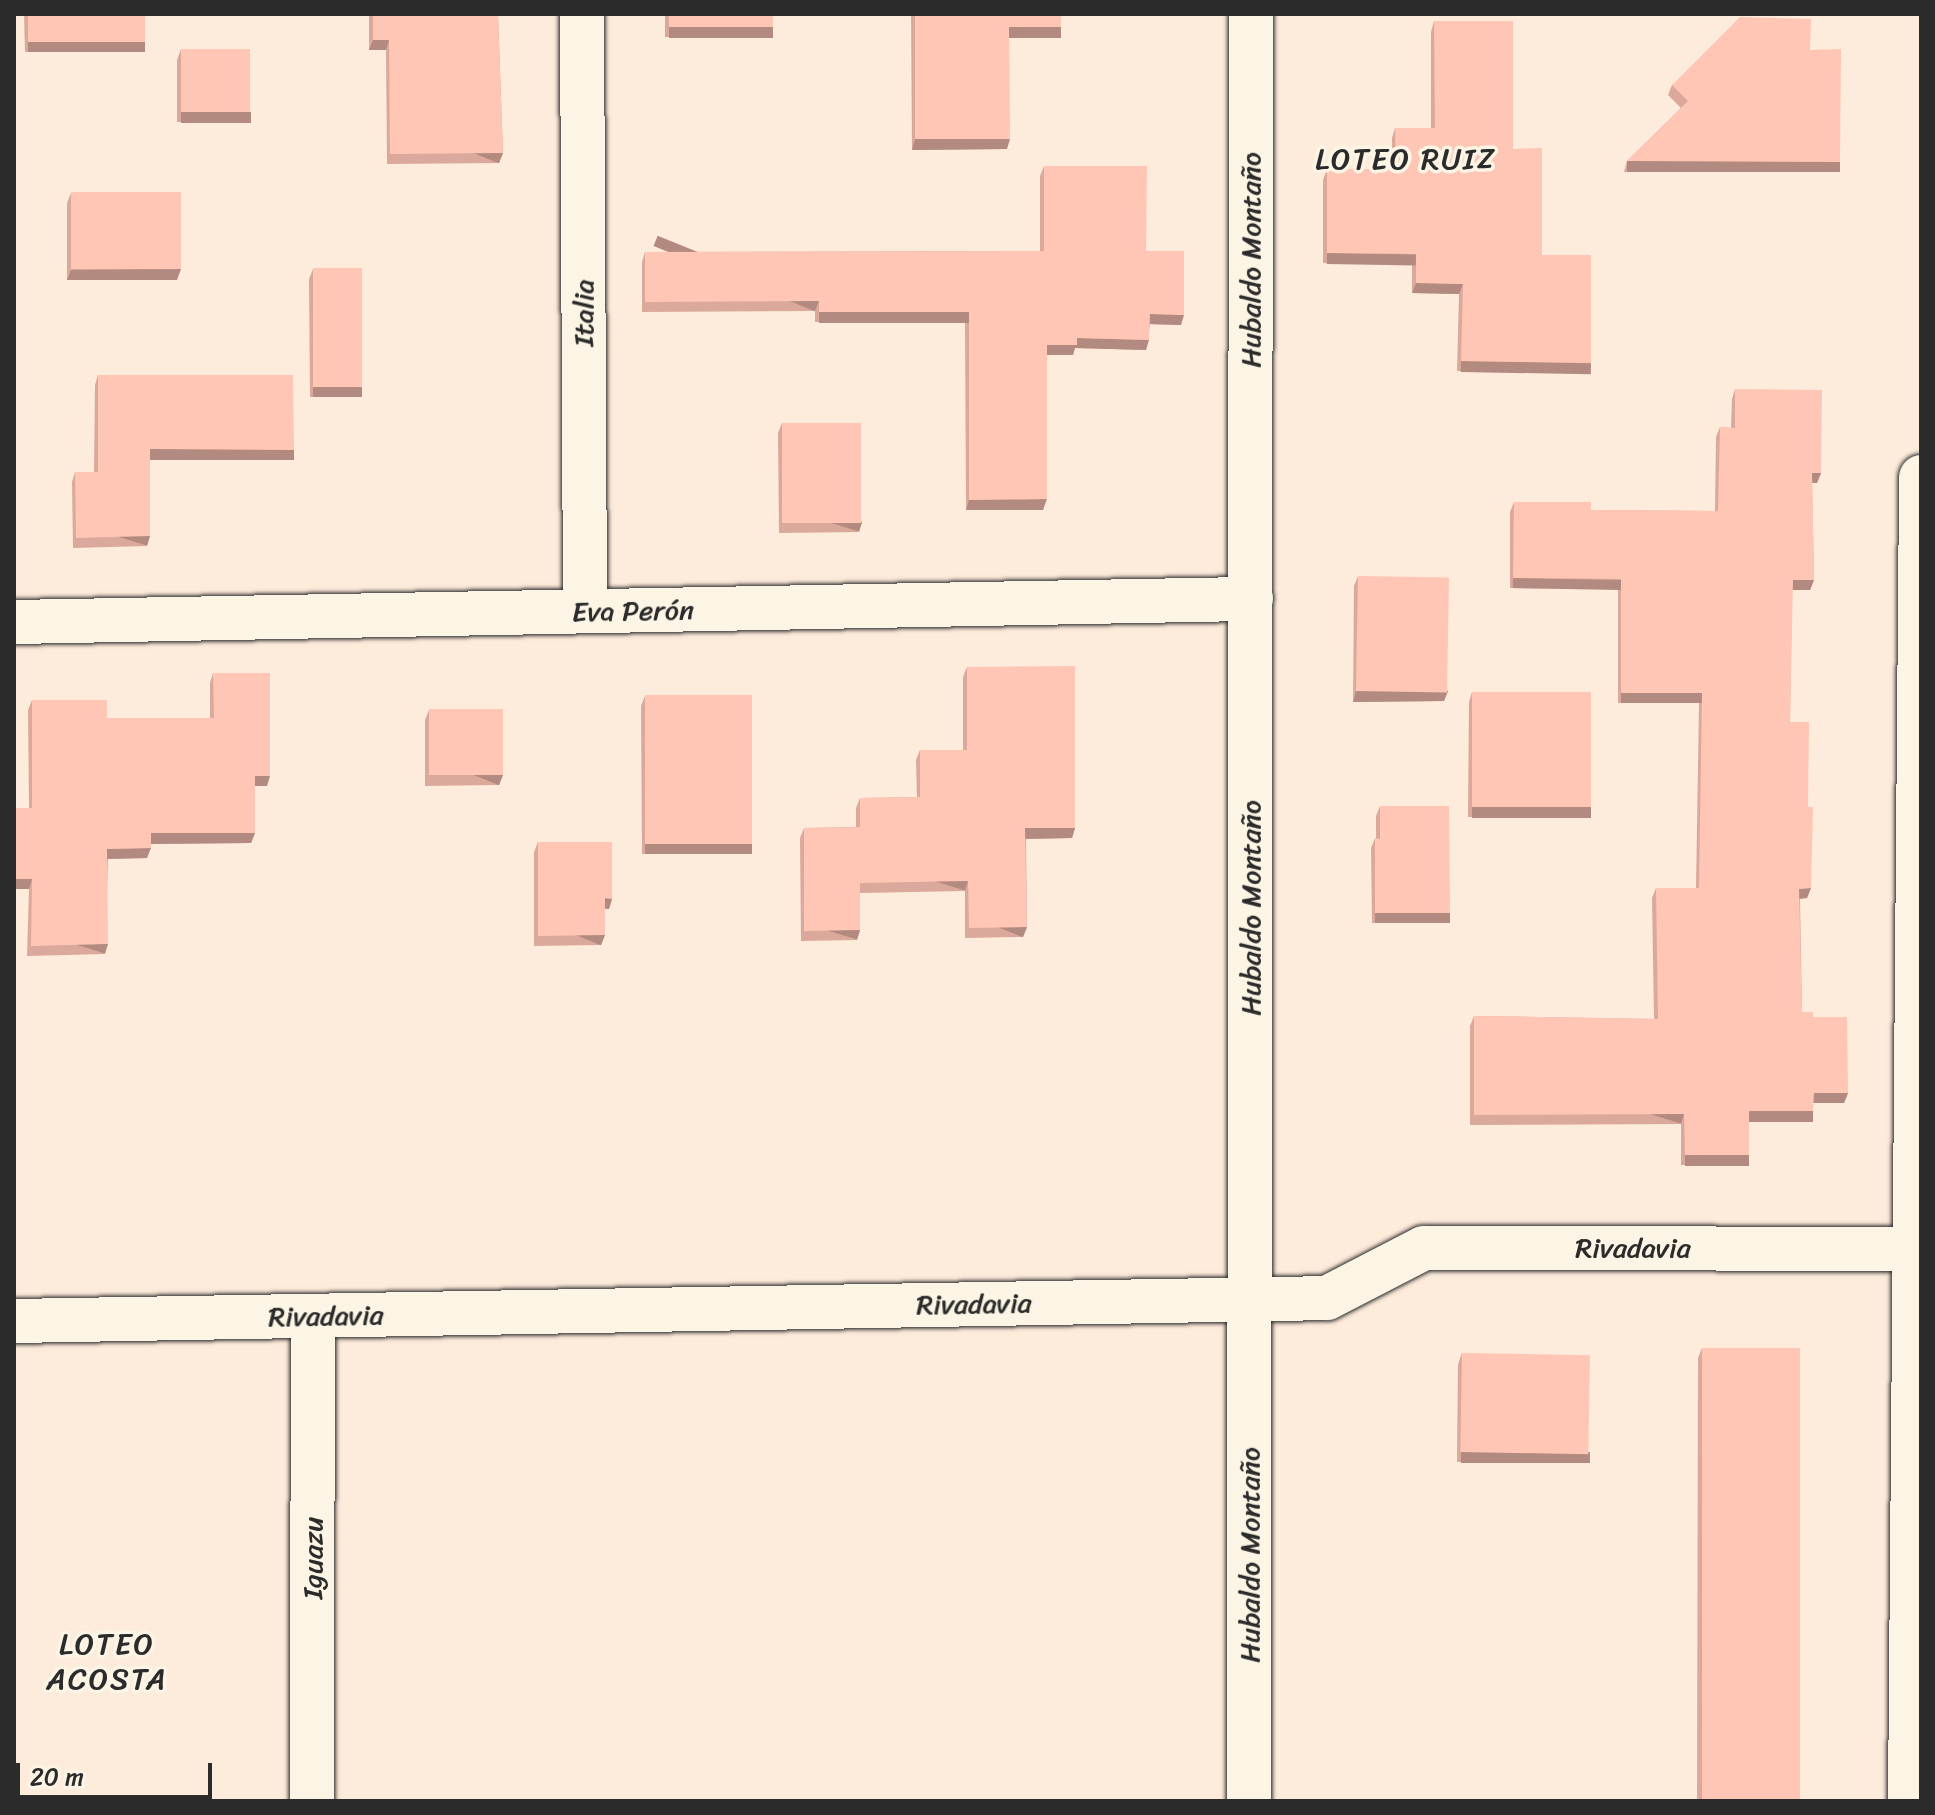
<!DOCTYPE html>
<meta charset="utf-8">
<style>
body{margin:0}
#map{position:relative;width:1935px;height:1815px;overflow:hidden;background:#fdebdb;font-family:Sriracha,sans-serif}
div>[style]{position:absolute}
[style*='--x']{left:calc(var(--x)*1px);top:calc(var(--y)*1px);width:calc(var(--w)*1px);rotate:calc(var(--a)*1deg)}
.roads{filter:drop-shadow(0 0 2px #2b2b2b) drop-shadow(0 0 2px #2b2b2b)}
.street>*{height:44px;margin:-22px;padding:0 22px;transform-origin:22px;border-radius:22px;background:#fcf5e5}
.wall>*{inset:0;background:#dba99c;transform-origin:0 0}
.shaded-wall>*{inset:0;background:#b28a7f;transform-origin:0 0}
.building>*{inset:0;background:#ffc5b5;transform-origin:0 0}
span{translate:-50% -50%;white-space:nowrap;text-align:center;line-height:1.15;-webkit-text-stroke:7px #fcf5e5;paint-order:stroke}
.street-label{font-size:28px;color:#2b2b2b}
.neighbourhood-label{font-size:30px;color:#2b2b2b;letter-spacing:2px}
.frame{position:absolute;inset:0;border:16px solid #2b2b2b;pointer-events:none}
.scale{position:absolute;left:16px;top:1763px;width:196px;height:36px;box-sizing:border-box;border:4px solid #2b2b2b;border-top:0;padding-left:10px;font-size:24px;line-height:28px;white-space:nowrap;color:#2b2b2b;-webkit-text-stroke:6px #fcf5e5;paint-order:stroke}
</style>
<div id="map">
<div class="roads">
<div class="street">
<div style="--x:582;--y:14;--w:597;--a:89.71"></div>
<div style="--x:14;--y:622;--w:1237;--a:-1.07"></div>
<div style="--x:14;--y:1321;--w:1313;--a:-1"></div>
<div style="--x:1327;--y:1298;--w:109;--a:-27.3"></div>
<div style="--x:1424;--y:1248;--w:497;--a:0.1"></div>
<div style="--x:312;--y:1801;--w:485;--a:-89.9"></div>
<div style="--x:1249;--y:1801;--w:1787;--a:-89.94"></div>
<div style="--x:1910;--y:1801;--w:1324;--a:-89.52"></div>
</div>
</div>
<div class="wall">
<div style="clip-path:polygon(24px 14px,145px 14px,145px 42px,142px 52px,25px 52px)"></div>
<div style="clip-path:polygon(369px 14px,498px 14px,503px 153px,499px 163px,387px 164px,386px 50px,369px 50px)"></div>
<div style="left:665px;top:14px;width:108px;height:23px"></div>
<div style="clip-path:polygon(911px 14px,1061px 14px,1061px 27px,1058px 37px,1009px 37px,1007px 149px,912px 150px)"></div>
<div style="clip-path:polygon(1434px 21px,1513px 149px,1542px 255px,1591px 363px,1587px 373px,1457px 371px,1459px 294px,1412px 293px,1412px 264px,1323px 263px,1323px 180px,1327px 169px,1392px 169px,1392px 138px,1395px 128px,1431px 128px,1431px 32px)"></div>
<div style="clip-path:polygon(181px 49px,247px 122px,177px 122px,177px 60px)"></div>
<div style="clip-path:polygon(1810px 50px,1840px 162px,1837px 172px,1624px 172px,1627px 161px,1681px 108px,1668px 95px,1672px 85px)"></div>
<div style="clip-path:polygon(1044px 166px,1146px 251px,1181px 325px,1150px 324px,1146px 350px,1075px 348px,1073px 355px,1047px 355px,1043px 510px,966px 510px,965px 322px,815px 322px,815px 311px,642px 312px,642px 262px,645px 252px,1040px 251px,1040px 176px)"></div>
<div style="clip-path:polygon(71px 193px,177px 280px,67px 280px,67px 203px)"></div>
<div style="clip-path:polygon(313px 269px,362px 387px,359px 397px,310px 397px,309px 279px)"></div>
<div style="clip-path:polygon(98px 375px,294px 450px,290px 460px,150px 459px,150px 536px,147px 546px,73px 548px,72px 482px,75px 472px,94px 472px,95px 385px)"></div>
<div style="clip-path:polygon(1735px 389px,1821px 473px,1817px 483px,1812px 483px,1814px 580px,1810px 590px,1792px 590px,1790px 722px,1808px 807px,1811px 888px,1807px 898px,1800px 899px,1802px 1012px,1813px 1017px,1848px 1093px,1844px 1103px,1813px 1103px,1813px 1111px,1809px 1121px,1749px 1121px,1749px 1155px,1745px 1165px,1681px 1165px,1681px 1124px,1470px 1125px,1470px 1026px,1474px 1016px,1654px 1019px,1652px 898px,1656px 888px,1696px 888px,1699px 703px,1618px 703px,1618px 589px,1510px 588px,1510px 512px,1514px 502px,1591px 510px,1715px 511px,1716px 437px,1720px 427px,1731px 428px,1732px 399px)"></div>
<div style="clip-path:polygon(782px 423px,862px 522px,859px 532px,779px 533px,778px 433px)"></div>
<div style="clip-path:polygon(1358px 576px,1448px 691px,1444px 701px,1353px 702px,1354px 586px)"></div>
<div style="clip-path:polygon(967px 667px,1075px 828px,1072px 838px,1026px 839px,1027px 927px,1023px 937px,965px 938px,965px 891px,860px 893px,860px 930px,857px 940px,801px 941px,800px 838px,804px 828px,856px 827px,856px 808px,860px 798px,917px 797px,916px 760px,920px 750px,963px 750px,963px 677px)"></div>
<div style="clip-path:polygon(213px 673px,267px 786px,255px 786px,255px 833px,251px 843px,151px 844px,147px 858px,108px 859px,105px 954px,27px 956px,29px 889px,14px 889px,14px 808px,29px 808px,28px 710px,32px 700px,107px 718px,210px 718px,210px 683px)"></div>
<div style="clip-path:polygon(1472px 692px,1591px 807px,1588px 817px,1468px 817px,1469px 702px)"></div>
<div style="clip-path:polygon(645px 696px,748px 854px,642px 854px,641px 706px)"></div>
<div style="clip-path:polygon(429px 710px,503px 775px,499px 785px,425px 786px,425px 720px)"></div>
<div style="clip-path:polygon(1380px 806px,1446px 923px,1372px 923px,1371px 848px,1375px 838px,1376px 838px,1376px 816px)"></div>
<div style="clip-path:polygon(538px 842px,612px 899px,609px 909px,605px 909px,605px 935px,601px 945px,534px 946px,534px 852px)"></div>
<div style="clip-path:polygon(1702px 1348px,1799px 1801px,1697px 1801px,1698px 1358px)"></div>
<div style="clip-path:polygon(1462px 1353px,1586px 1462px,1457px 1462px,1458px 1364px)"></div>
</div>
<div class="shaded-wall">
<div style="left:669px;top:27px;width:104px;height:11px"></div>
<div style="left:1009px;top:27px;width:52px;height:11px"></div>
<div style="clip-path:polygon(373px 40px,389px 40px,386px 50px,369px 50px)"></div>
<div style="left:28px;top:42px;width:117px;height:10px"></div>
<div style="left:181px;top:112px;width:70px;height:11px"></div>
<div style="clip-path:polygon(915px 139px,1010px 139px,1007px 149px,912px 150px)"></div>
<div style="left:503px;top:153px;width:11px;height:113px;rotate:112deg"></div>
<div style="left:1627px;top:161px;width:213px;height:11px"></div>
<div style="left:1327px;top:253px;width:89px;height:11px;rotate:1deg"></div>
<div style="clip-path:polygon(181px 269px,177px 280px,67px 280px,71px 270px)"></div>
<div style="clip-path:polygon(1416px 283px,1463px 284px,1459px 294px,1412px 293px)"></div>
<div style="left:819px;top:301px;width:11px;height:174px;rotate:112deg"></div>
<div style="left:819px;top:312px;width:150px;height:11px"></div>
<div style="clip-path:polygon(1150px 314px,1184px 315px,1181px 325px,1146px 324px)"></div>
<div style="clip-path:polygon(1077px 338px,1149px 340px,1146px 350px,1075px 348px,1073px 355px,1043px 355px,1047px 345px)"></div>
<div style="left:1461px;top:361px;width:130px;height:11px;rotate:1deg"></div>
<div style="left:313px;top:387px;width:49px;height:10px"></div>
<div style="left:150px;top:449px;width:144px;height:11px"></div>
<div style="clip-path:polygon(1812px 473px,1821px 473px,1817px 483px,1808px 483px)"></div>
<div style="clip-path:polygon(1047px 499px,1043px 510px,966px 510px,969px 500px)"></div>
<div style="left:862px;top:522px;width:10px;height:80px;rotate:107deg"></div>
<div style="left:150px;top:536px;width:10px;height:74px;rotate:107deg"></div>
<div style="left:1513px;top:578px;width:108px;height:10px;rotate:1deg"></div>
<div style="clip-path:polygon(1793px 580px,1814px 580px,1810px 590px,1789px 590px)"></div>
<div style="clip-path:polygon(1356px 691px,1448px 691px,1444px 701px,1353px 702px)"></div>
<div style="left:1621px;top:693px;width:81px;height:10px"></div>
<div style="left:503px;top:775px;width:11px;height:74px;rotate:112deg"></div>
<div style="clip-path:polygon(255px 776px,270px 776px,267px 786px,251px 786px)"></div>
<div style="left:1472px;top:807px;width:119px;height:11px"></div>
<div style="clip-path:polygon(1025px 828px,1075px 828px,1072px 838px,1022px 839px)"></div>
<div style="clip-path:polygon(151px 833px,255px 833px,251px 843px,147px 844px)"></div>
<div style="left:645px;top:844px;width:107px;height:10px"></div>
<div style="clip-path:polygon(151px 848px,147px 858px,104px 859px,107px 849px)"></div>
<div style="clip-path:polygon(14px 879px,32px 879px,29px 889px,14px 889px)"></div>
<div style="left:968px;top:881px;width:10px;height:108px;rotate:107deg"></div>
<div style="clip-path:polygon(1811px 888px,1807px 898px,1796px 899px,1799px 889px)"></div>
<div style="clip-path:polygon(605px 898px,612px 899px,609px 909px,601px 908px)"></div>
<div style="left:1375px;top:913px;width:75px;height:10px"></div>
<div style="left:1027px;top:927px;width:11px;height:58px;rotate:112deg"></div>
<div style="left:860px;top:930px;width:10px;height:56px;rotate:107deg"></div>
<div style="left:605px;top:935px;width:11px;height:67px;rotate:112deg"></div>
<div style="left:108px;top:944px;width:10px;height:77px;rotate:107deg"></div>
<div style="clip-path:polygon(1814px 1093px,1848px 1093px,1844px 1103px,1810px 1103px)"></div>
<div style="left:1749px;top:1111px;width:64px;height:11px"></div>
<div style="left:1684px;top:1114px;width:10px;height:210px;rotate:107deg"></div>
<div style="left:1685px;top:1155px;width:64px;height:11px"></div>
<div style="left:1461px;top:1452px;width:129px;height:11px"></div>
</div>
<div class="building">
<div style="left:28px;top:14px;width:117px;height:28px"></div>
<div style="clip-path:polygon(373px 14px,498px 14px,503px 153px,390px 154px,389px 40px,373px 40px)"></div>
<div style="left:669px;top:14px;width:104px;height:13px"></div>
<div style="clip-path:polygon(915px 14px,1061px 14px,1061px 27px,1009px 27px,1010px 139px,915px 139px)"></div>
<div style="clip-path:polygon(1740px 17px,1811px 19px,1810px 50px,1841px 49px,1840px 162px,1627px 161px,1688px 101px,1672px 85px)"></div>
<div style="clip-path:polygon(1434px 21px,1513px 21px,1513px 149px,1542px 148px,1542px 255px,1591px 255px,1591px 363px,1461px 361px,1463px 284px,1416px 283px,1416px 254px,1327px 253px,1327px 169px,1396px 169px,1395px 128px,1435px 128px)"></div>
<div style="left:181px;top:49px;width:69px;height:63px"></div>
<div style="clip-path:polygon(1044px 166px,1147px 166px,1146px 251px,1184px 251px,1184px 315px,1150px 314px,1149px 340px,1077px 338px,1077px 345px,1047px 345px,1047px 499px,969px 500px,969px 312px,819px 312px,819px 301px,645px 302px,645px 252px,1044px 251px)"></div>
<div style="left:181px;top:192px;width:77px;height:110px;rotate:90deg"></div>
<div style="left:362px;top:268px;width:119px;height:49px;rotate:90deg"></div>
<div style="clip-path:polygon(98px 375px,293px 375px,294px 450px,150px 449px,150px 536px,76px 538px,75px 472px,98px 472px)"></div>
<div style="clip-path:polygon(1735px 389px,1822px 390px,1821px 473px,1812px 473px,1814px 580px,1793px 580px,1790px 722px,1809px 722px,1808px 807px,1813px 807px,1811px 888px,1799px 889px,1802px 1012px,1813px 1012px,1813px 1017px,1847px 1017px,1848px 1093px,1814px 1093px,1813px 1111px,1749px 1111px,1749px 1155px,1685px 1155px,1684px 1114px,1474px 1115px,1474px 1016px,1658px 1019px,1656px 888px,1699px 888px,1702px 693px,1621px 693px,1621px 579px,1513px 578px,1514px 502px,1591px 502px,1591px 510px,1718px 511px,1720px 427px,1735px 428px)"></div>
<div style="left:782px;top:423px;width:79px;height:100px"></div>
<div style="left:1358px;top:576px;width:91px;height:115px;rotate:1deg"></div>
<div style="clip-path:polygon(1075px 666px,1075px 828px,1025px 828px,1027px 927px,969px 928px,968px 881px,860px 883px,860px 930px,804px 931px,804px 828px,860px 827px,860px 798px,920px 797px,920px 750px,967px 750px,967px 667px)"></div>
<div style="clip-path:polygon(213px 673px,270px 673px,270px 776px,255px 776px,255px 833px,151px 833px,151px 848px,107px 849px,108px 944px,31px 946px,32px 879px,14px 879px,14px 808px,32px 808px,32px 700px,107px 700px,107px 718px,214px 718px)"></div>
<div style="left:1472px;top:692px;width:119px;height:115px"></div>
<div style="left:752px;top:695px;width:149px;height:107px;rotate:90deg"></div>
<div style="left:503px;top:709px;width:66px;height:74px;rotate:90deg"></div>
<div style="clip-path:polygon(1380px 806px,1449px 806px,1450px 913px,1375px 913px,1375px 838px,1380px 839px)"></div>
<div style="clip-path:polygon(538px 842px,612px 842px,612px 899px,605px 898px,605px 935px,538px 936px)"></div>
<div style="left:1702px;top:1348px;width:98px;height:453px"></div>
<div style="left:1462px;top:1353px;width:128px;height:99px;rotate:1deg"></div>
</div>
<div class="street-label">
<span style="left:1251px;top:260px;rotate:-90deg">Hubaldo Montaño</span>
<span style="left:584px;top:313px;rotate:-90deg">Italia</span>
<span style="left:633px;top:611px;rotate:-1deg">Eva Perón</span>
<span style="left:1251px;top:908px;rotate:-90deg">Hubaldo Montaño</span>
<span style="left:1633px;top:1248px">Rivadavia</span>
<span style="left:974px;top:1304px;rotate:-1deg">Rivadavia</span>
<span style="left:326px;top:1316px;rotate:-1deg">Rivadavia</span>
<span style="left:1250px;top:1555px;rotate:-90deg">Hubaldo Montaño</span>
<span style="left:313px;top:1558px;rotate:-90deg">Iguazu</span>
</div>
<div class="neighbourhood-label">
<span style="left:1406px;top:159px">LOTEO RUIZ</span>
<span style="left:107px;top:1661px">LOTEO<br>ACOSTA</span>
</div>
<div class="frame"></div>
<div class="scale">20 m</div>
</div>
